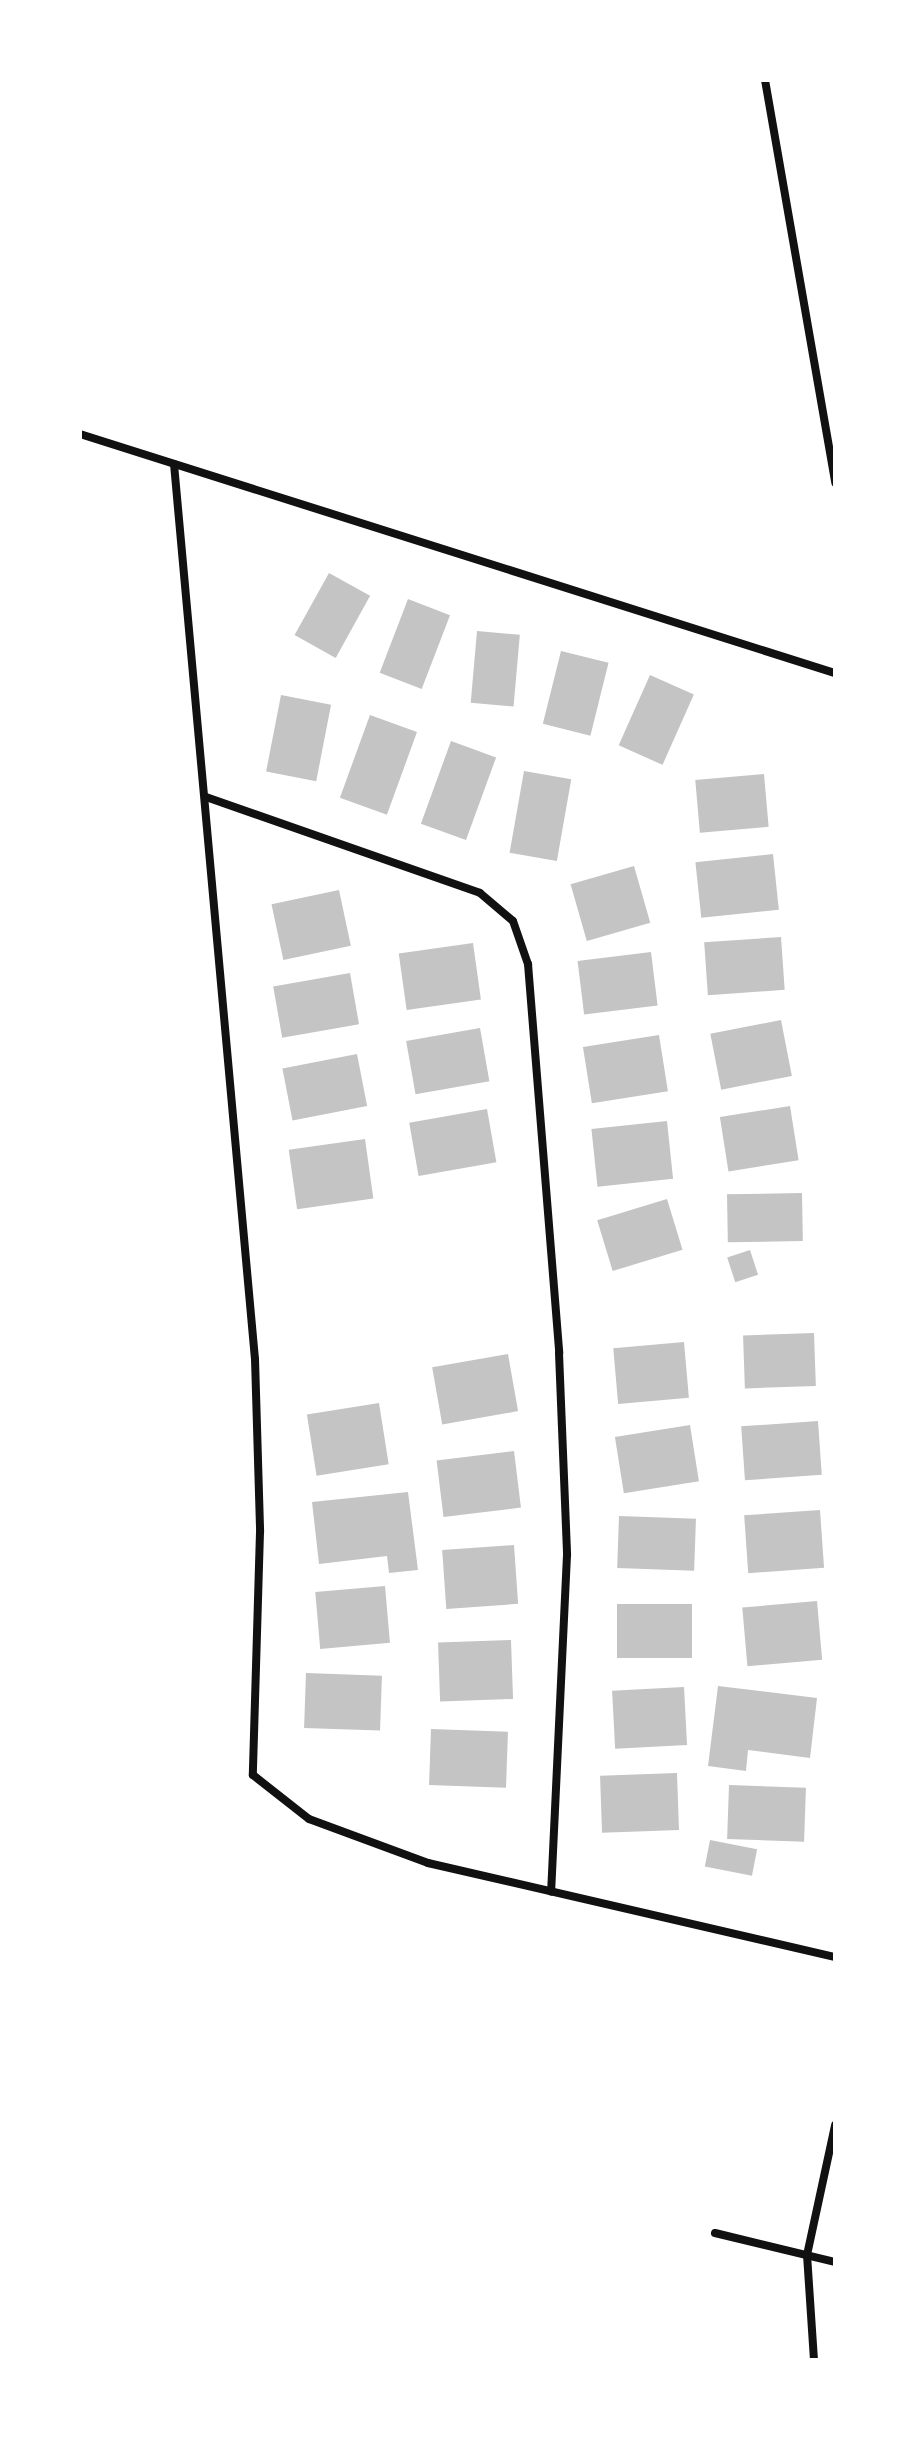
<!DOCTYPE html>
<style>
body{margin:0}
#map{position:relative;width:915px;height:2440px;overflow:hidden;background:#fff;font-family:"Open Sans",sans-serif}
div>[style]{position:absolute}
[style*='--x']{left:calc(var(--x)*1px);top:calc(var(--y)*1px);width:calc(var(--w)*1px);rotate:calc(var(--a)*1deg)}
.building>*{inset:0;background:#c4c4c4;transform-origin:0 0}
.minor>*{height:8px;margin:-4px;padding:0 4px;transform-origin:4px;border-radius:4px;background:#111}
span{translate:-50% -50%;white-space:nowrap;text-align:center;line-height:1.15;-webkit-text-stroke:8px #fff;paint-order:stroke}
.frame{position:absolute;inset:0;border:82px solid #fff;pointer-events:none}
</style>
<div id="map">
<div class="building">
<div style="left:329px;top:573px;width:47px;height:71px;rotate:29deg"></div>
<div style="left:408px;top:599px;width:45px;height:79px;rotate:21deg"></div>
<div style="left:477px;top:631px;width:43px;height:72px;rotate:5deg"></div>
<div style="left:561px;top:651px;width:49px;height:75px;rotate:14deg"></div>
<div style="left:650px;top:675px;width:48px;height:77px;rotate:24deg"></div>
<div style="left:281px;top:695px;width:51px;height:78px;rotate:11deg"></div>
<div style="left:370px;top:715px;width:50px;height:88px;rotate:20deg"></div>
<div style="left:451px;top:741px;width:48px;height:88px;rotate:20deg"></div>
<div style="left:524px;top:771px;width:48px;height:83px;rotate:10deg"></div>
<div style="left:764px;top:774px;width:53px;height:69px;rotate:85deg"></div>
<div style="left:773px;top:854px;width:56px;height:78px;rotate:84deg"></div>
<div style="left:634px;top:866px;width:59px;height:66px;rotate:74deg"></div>
<div style="left:339px;top:890px;width:57px;height:69px;rotate:78deg"></div>
<div style="left:781px;top:937px;width:53px;height:77px;rotate:86deg"></div>
<div style="left:473px;top:943px;width:57px;height:75px;rotate:82deg"></div>
<div style="left:651px;top:952px;width:54px;height:74px;rotate:83deg"></div>
<div style="left:350px;top:973px;width:52px;height:78px;rotate:80deg"></div>
<div style="left:781px;top:1020px;width:57px;height:72px;rotate:79deg"></div>
<div style="left:480px;top:1028px;width:54px;height:75px;rotate:80deg"></div>
<div style="left:659px;top:1035px;width:57px;height:77px;rotate:81deg"></div>
<div style="left:357px;top:1054px;width:53px;height:76px;rotate:79deg"></div>
<div style="left:790px;top:1106px;width:55px;height:71px;rotate:81deg"></div>
<div style="left:487px;top:1109px;width:54px;height:79px;rotate:80deg"></div>
<div style="left:667px;top:1121px;width:58px;height:76px;rotate:84deg"></div>
<div style="left:365px;top:1139px;width:60px;height:77px;rotate:82deg"></div>
<div style="left:802px;top:1193px;width:48px;height:75px;rotate:89deg"></div>
<div style="left:667px;top:1199px;width:53px;height:73px;rotate:73deg"></div>
<div style="left:750px;top:1250px;width:26px;height:24px;rotate:72deg"></div>
<div style="left:814px;top:1333px;width:53px;height:71px;rotate:88deg"></div>
<div style="left:684px;top:1342px;width:56px;height:71px;rotate:85deg"></div>
<div style="left:508px;top:1354px;width:58px;height:77px;rotate:80deg"></div>
<div style="left:379px;top:1403px;width:62px;height:73px;rotate:81deg"></div>
<div style="left:818px;top:1421px;width:54px;height:77px;rotate:86deg"></div>
<div style="left:690px;top:1425px;width:57px;height:76px;rotate:81deg"></div>
<div style="left:514px;top:1451px;width:57px;height:78px;rotate:83deg"></div>
<div style="clip-path:polygon(408px 1492px,418px 1570px,389px 1573px,387px 1556px,319px 1564px,312px 1502px)"></div>
<div style="left:820px;top:1510px;width:58px;height:76px;rotate:86deg"></div>
<div style="left:619px;top:1516px;width:77px;height:52px;rotate:2deg"></div>
<div style="left:514px;top:1545px;width:59px;height:72px;rotate:86deg"></div>
<div style="left:385px;top:1586px;width:57px;height:70px;rotate:85deg"></div>
<div style="left:817px;top:1601px;width:59px;height:75px;rotate:85deg"></div>
<div style="left:617px;top:1604px;width:75px;height:54px"></div>
<div style="left:511px;top:1640px;width:59px;height:73px;rotate:88deg"></div>
<div style="left:306px;top:1673px;width:76px;height:55px;rotate:2deg"></div>
<div style="clip-path:polygon(718px 1686px,817px 1698px,810px 1758px,748px 1750px,746px 1771px,708px 1766px)"></div>
<div style="left:684px;top:1687px;width:58px;height:72px;rotate:87deg"></div>
<div style="left:431px;top:1729px;width:77px;height:56px;rotate:2deg"></div>
<div style="left:677px;top:1773px;width:57px;height:77px;rotate:88deg"></div>
<div style="left:729px;top:1785px;width:77px;height:54px;rotate:2deg"></div>
<div style="left:710px;top:1840px;width:48px;height:27px;rotate:11deg"></div>
</div>
<div class="minor">
<div style="--x:765;--y:80;--w:409;--a:80.1"></div>
<div style="--x:80;--y:434;--w:792;--a:17.57"></div>
<div style="--x:174;--y:464;--w:899;--a:84.83"></div>
<div style="--x:255;--y:1359;--w:173;--a:88.3"></div>
<div style="--x:260;--y:1532;--w:243;--a:91.7"></div>
<div style="--x:253;--y:1775;--w:71;--a:38.2"></div>
<div style="--x:309;--y:1819;--w:127;--a:20.3"></div>
<div style="--x:428;--y:1863;--w:418;--a:13"></div>
<div style="--x:206;--y:797;--w:290;--a:19.3"></div>
<div style="--x:480;--y:893;--w:43;--a:40.3"></div>
<div style="--x:513;--y:921;--w:46;--a:70.8"></div>
<div style="--x:528;--y:964;--w:390;--a:85.4"></div>
<div style="--x:559;--y:1353;--w:202;--a:87.7"></div>
<div style="--x:567;--y:1555;--w:337;--a:92.7"></div>
<div style="--x:715;--y:2233;--w:123;--a:13.6"></div>
<div style="--x:814;--y:2360;--w:105;--a:-93.8"></div>
<div style="--x:807;--y:2255;--w:133;--a:-77.8"></div>
</div>
<div class="frame"></div>
</div>
